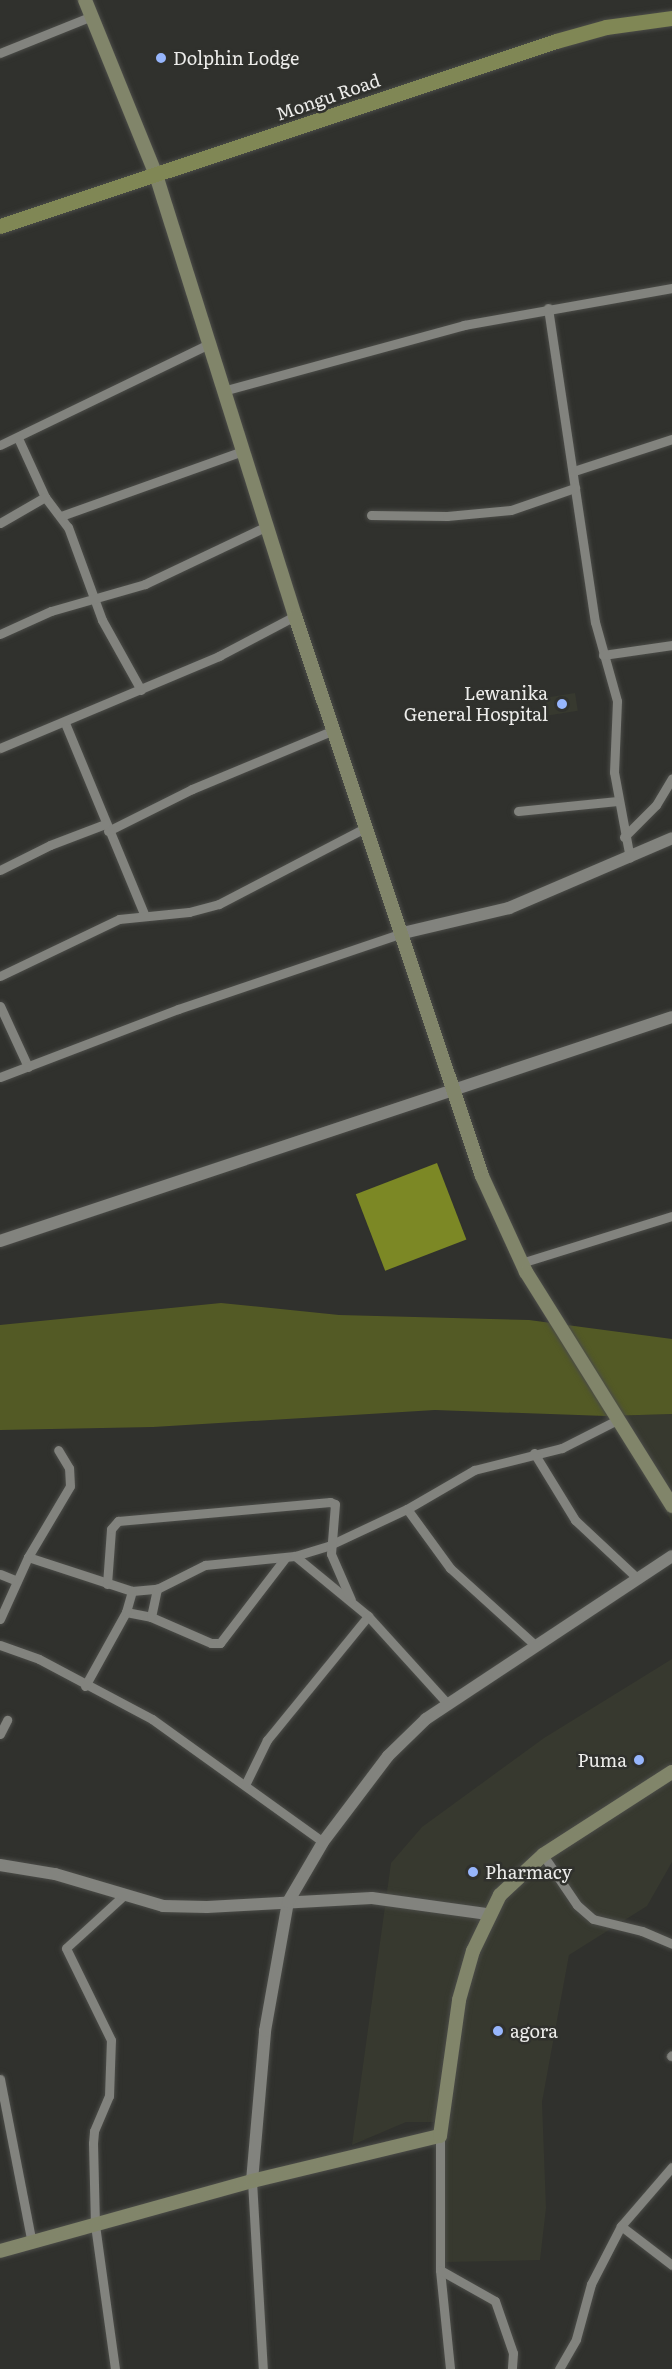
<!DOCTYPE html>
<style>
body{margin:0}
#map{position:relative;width:672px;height:2369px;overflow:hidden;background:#30312d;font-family:Literata,serif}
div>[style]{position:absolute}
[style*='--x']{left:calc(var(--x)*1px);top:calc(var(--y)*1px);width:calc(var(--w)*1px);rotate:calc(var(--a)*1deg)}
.built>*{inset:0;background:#37392f;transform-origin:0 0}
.green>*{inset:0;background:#535a25}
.water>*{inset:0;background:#7c8825;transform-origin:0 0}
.roads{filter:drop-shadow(0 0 2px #4b4c48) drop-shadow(0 0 2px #4b4c48)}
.minor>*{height:9px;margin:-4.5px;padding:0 4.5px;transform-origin:4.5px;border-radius:4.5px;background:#82837e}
.tertiary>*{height:12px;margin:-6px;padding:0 6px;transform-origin:6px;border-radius:6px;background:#82837e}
.secondary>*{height:14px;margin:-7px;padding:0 7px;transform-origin:7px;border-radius:7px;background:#81856a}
.primary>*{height:15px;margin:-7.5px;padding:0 7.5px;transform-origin:7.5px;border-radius:7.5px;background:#808755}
.dots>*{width:16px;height:16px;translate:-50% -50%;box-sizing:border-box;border:3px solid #30312d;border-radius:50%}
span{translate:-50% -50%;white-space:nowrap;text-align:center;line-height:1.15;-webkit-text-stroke:5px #30312d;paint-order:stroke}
.poi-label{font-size:18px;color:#ececea}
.left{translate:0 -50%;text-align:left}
.right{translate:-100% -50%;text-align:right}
.street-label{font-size:18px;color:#ececea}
</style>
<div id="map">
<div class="built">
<div style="left:575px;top:693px;width:18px;height:30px;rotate:81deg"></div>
<div style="clip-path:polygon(672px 1414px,672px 1522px,606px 1416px)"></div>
<div style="clip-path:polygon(672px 1659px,672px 1862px,647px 1906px,569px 1955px,542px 2102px,546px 2208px,540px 2260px,446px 2262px,438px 2195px,443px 2122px,406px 2122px,352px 2145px,391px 1863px,422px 1827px,544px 1738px)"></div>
</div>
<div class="green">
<div style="clip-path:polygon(221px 1303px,339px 1315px,529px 1320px,672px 1339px,672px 1414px,606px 1416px,435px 1410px,153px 1427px,0 1430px,0 1325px)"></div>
</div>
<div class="water">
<div style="left:437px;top:1163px;width:82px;height:87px;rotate:69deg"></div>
</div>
<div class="roads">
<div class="minor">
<div style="--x:0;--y:53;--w:99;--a:-21.9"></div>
<div style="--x:548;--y:308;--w:317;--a:81.5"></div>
<div style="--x:595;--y:622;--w:82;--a:74.4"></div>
<div style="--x:617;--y:701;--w:71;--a:92.4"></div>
<div style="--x:614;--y:772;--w:87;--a:79.5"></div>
<div style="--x:223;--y:391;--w:250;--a:-15.3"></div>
<div style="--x:464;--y:325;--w:211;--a:-10.1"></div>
<div style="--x:18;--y:438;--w:65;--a:65.4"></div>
<div style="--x:45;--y:497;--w:38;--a:53"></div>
<div style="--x:68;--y:527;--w:99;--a:69.9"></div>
<div style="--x:102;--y:620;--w:80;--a:60.9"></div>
<div style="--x:0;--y:445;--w:230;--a:-25.8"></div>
<div style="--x:574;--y:471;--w:103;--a:-18.1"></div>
<div style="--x:371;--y:515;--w:76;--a:0.8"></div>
<div style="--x:447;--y:516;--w:64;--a:-5.4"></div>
<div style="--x:511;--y:510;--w:68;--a:-19"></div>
<div style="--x:61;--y:516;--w:193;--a:-19.7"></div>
<div style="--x:0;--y:523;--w:52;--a:-30"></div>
<div style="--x:0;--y:634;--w:56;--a:-24.3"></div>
<div style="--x:51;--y:611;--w:98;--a:-16"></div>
<div style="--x:145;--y:584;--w:135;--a:-25.4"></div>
<div style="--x:603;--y:655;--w:70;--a:-8.2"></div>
<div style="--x:65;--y:723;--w:207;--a:67.5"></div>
<div style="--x:0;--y:748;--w:238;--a:-22.8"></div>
<div style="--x:219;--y:656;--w:86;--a:-27.8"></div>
<div style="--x:518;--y:811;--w:100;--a:-5.7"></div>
<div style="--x:108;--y:831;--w:94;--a:-26.6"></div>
<div style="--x:192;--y:789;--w:154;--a:-22.6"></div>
<div style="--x:624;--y:837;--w:45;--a:-45"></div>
<div style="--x:656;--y:805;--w:31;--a:-59"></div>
<div style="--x:0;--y:870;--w:56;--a:-26.6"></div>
<div style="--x:50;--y:845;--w:59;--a:-20.9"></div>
<div style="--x:0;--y:976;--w:132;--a:-25.6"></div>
<div style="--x:119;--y:919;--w:70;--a:-5.7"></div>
<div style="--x:189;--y:912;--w:31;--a:-15"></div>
<div style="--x:219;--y:904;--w:167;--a:-27.5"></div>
<div style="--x:0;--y:1006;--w:67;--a:65.3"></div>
<div style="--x:0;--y:1077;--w:191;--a:-20.9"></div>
<div style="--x:178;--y:1009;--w:237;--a:-18.7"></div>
<div style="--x:521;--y:1263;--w:158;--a:-17.3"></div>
<div style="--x:534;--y:1453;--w:79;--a:58.5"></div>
<div style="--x:575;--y:1520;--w:85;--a:43.1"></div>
<div style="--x:407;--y:1509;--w:73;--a:53.9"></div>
<div style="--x:450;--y:1568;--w:116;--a:42.2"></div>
<div style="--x:295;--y:1556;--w:94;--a:39.4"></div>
<div style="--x:368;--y:1616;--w:118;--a:47.8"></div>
<div style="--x:28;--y:1557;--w:109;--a:18.1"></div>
<div style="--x:132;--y:1591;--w:25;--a:-5"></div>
<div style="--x:157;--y:1589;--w:54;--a:-26.6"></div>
<div style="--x:205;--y:1565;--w:90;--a:-5.7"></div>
<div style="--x:295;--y:1556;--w:37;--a:-17"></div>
<div style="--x:330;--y:1545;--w:85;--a:-25.1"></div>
<div style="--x:407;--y:1509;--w:78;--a:-30.2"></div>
<div style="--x:474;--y:1470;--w:91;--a:-14"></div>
<div style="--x:562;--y:1448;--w:64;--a:-27"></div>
<div style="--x:0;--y:1574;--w:18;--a:22"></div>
<div style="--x:107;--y:1584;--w:55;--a:-85.8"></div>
<div style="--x:111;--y:1529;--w:11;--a:-49"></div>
<div style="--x:118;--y:1521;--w:213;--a:-5.1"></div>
<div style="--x:330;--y:1502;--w:5;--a:22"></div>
<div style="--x:335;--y:1504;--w:50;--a:94.6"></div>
<div style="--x:331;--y:1554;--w:50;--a:66.5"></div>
<div style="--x:126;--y:1612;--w:25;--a:11"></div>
<div style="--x:151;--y:1617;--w:65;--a:23.4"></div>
<div style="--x:211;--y:1643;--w:9;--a:0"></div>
<div style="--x:220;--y:1643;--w:108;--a:-52.5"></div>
<div style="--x:151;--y:1617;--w:29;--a:-78"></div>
<div style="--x:0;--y:1619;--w:68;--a:-65.7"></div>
<div style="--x:28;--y:1557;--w:82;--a:-59.4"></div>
<div style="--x:70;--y:1486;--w:18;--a:-93"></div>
<div style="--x:69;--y:1468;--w:21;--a:-121"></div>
<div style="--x:0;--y:1645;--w:41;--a:19.7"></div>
<div style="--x:39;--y:1659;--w:128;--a:28"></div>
<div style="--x:152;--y:1719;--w:211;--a:35.7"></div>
<div style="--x:85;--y:1686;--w:85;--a:-61"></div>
<div style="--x:126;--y:1612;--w:22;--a:-74"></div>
<div style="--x:0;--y:1734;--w:16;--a:-63"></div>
<div style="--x:245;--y:1785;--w:50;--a:-63.9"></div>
<div style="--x:267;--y:1740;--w:160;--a:-50.8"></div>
<div style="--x:543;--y:1855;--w:60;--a:55.8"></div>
<div style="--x:577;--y:1905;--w:21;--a:41"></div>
<div style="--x:593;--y:1919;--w:50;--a:13.8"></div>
<div style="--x:642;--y:1931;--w:33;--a:23"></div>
<div style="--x:671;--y:2056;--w:1;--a:-45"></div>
<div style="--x:0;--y:2079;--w:167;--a:79"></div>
<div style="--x:440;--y:2136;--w:134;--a:90"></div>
<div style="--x:440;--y:2270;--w:100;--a:84.2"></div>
<div style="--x:252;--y:2181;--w:188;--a:86.7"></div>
<div style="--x:621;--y:2226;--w:64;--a:37.4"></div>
<div style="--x:440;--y:2270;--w:63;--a:29.4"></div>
<div style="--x:495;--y:2301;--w:55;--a:70.9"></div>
<div style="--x:513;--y:2353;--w:16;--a:94"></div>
<div style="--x:115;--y:2369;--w:145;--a:-97.9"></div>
<div style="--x:95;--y:2225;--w:82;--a:-91.4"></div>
<div style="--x:93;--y:2143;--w:12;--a:-85"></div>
<div style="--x:94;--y:2131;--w:38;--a:-67"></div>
<div style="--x:109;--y:2096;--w:56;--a:-88"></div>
<div style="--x:111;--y:2040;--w:102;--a:-116.1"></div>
<div style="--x:66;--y:1948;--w:77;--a:-42.4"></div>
<div style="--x:559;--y:2369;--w:34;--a:-60"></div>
<div style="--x:576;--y:2339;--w:57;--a:-74.7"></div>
<div style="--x:591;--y:2284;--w:65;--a:-62.7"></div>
<div style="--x:621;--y:2226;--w:78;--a:-49.2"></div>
</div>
<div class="tertiary">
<div style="--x:403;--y:933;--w:109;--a:-13.3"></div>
<div style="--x:509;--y:908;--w:177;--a:-23.2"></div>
<div style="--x:0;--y:1241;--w:708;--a:-18.43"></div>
<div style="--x:0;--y:1865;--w:56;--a:9.3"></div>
<div style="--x:55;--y:1874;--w:113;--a:16.5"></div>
<div style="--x:163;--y:1906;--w:44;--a:1.3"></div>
<div style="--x:207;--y:1907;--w:165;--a:-3.1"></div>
<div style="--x:372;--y:1898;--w:117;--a:7.9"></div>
<div style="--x:252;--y:2181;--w:151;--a:-85"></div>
<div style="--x:265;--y:2031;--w:131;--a:-79.9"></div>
<div style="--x:288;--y:1902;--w:69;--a:-59.7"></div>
<div style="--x:323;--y:1842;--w:108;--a:-52.9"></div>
<div style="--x:388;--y:1756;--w:53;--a:-44.2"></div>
<div style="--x:426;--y:1719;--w:295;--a:-33.5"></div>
</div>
<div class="secondary">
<div style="--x:85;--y:0;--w:189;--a:67.9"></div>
<div style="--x:156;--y:175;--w:462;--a:72.5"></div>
<div style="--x:295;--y:616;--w:590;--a:71.53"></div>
<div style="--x:482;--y:1176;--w:106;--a:65.4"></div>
<div style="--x:526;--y:1272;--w:276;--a:58"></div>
<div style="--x:0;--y:2251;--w:262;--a:-15.5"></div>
<div style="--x:252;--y:2181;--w:193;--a:-13.5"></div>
<div style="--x:440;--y:2136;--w:137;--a:-82"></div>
<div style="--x:459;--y:2000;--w:51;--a:-74.1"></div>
<div style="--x:473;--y:1951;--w:62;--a:-64.3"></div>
<div style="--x:500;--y:1895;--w:59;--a:-42.9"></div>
<div style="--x:543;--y:1855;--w:153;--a:-32.8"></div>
</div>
<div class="primary">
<div style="--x:0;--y:226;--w:586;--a:-18.4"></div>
<div style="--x:556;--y:41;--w:52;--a:-15.6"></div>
<div style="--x:606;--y:27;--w:67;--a:-7.8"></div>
</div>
</div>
<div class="dots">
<div style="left:161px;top:58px;background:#97b6fd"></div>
<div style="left:562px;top:704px;background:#97b6fd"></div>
<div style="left:639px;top:1760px;background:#97b6fd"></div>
<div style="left:473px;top:1872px;background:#97b6fd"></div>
<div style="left:498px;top:2031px;background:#97b6fd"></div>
</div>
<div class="poi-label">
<span class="left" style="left:173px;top:58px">Dolphin Lodge</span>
<span class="right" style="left:548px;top:704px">Lewanika<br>General Hospital</span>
<span class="right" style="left:627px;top:1760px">Puma</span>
<span class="left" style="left:485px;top:1872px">Pharmacy</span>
<span class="left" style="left:510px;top:2031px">agora</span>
</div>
<div class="street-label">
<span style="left:328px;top:97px;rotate:-19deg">Mongu Road</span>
</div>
</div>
